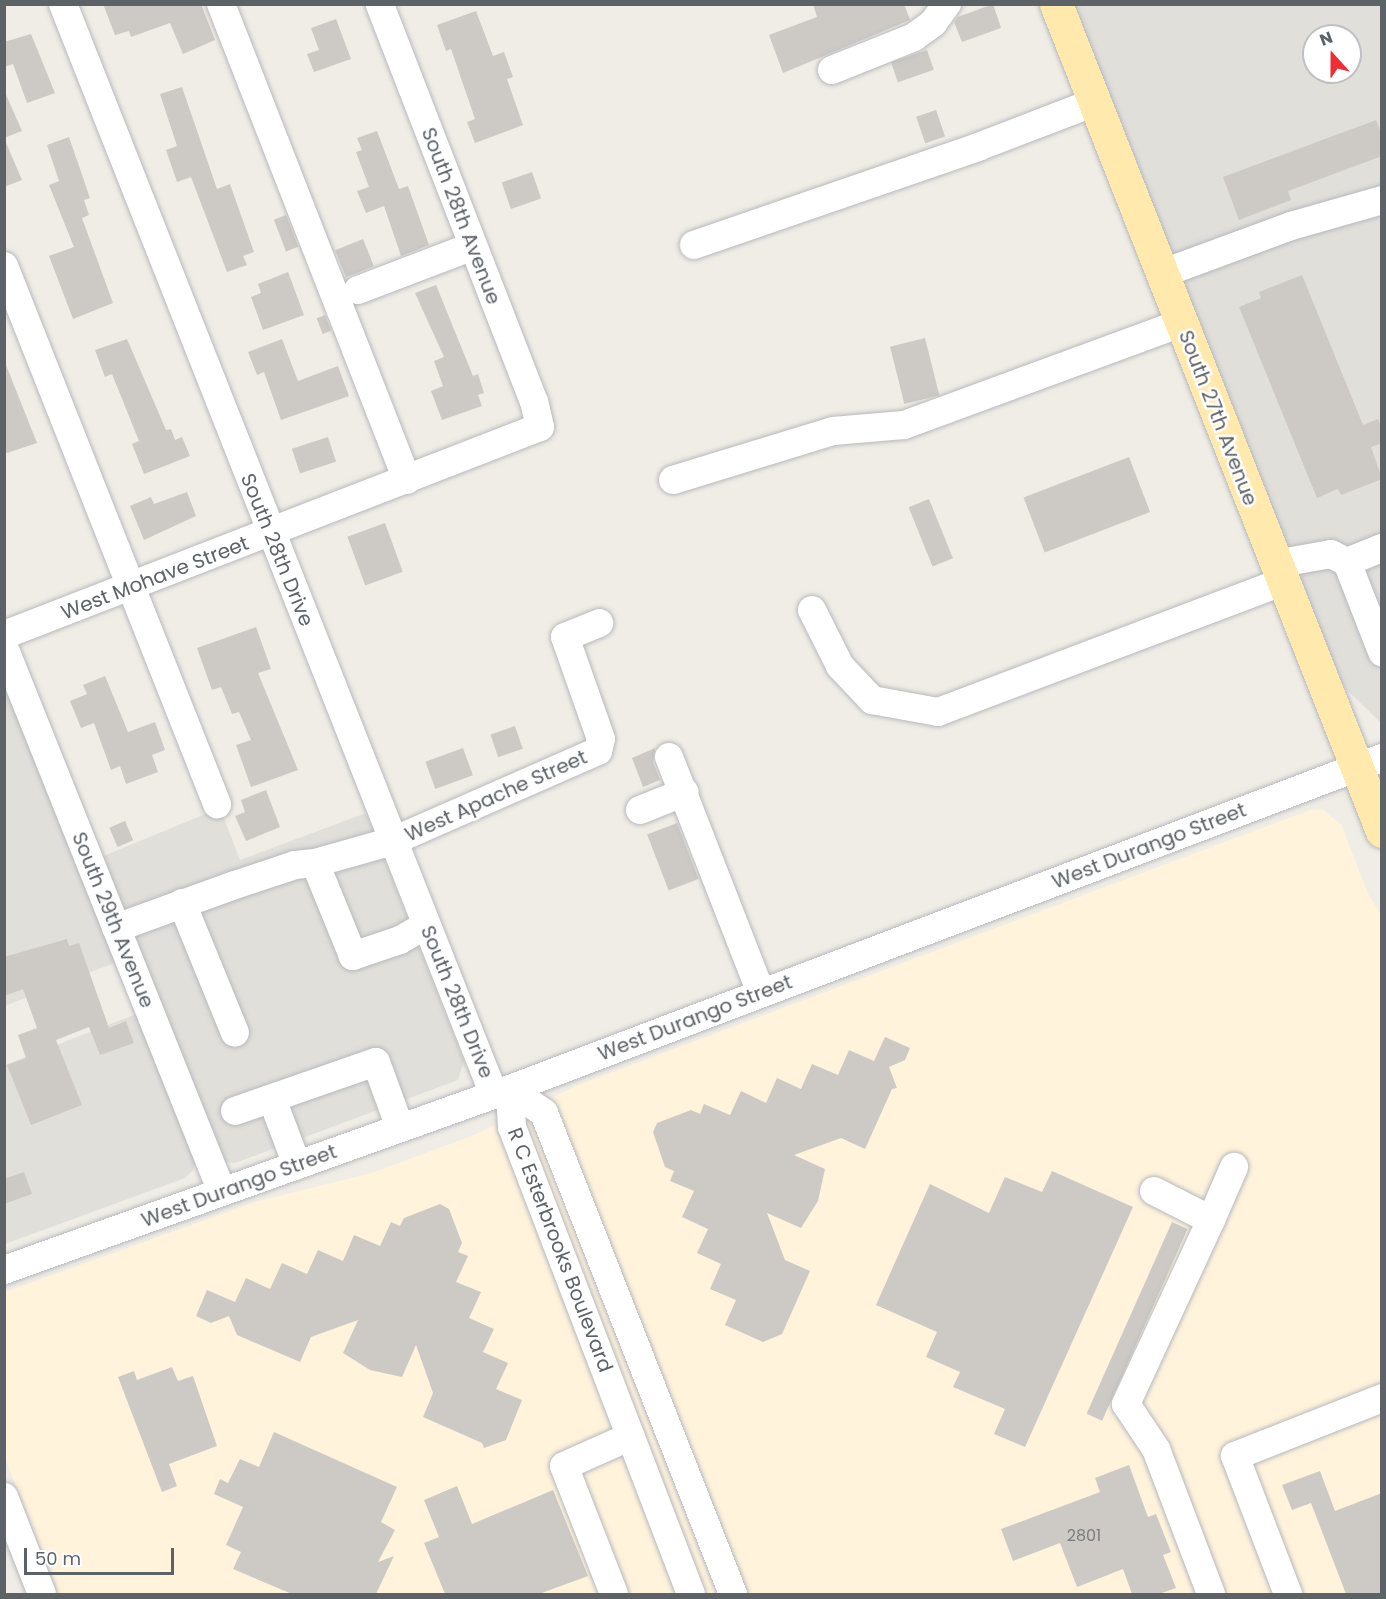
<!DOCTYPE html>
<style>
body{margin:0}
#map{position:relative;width:1386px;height:1599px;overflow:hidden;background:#f0ede6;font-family:Poppins,sans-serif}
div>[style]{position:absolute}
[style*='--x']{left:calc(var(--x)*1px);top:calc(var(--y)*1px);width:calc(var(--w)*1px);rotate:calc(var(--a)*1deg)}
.commercial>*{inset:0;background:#fff3dc}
.industrial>*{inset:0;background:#e1dfda}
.building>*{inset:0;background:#cdc9c5;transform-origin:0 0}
.roads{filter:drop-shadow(0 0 2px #b6b9bd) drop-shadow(0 0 2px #b6b9bd)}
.minor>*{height:28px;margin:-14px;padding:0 14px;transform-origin:14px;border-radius:14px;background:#fff}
.major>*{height:33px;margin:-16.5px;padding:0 16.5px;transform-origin:16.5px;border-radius:16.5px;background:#ffe9ac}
span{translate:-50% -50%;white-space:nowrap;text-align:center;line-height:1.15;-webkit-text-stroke:5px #fff;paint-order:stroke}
.number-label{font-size:16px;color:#797c7e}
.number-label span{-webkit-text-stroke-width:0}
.street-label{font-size:20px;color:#5d6267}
.frame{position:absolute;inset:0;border:6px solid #5d6267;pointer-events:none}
.north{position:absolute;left:1302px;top:24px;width:60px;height:60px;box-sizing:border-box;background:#fff;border:2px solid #bec0c2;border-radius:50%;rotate:339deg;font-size:16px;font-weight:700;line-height:24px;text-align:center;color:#5d6267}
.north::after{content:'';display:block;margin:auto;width:21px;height:27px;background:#ee2e33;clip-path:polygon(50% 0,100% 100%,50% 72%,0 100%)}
.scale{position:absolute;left:24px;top:1548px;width:150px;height:27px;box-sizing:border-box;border:3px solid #5d6267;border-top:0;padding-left:8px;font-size:18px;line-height:21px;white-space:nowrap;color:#5d6267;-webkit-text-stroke:4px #fff;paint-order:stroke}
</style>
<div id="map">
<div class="commercial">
<div style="clip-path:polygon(1310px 810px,1323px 810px,1341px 824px,1369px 896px,1381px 914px,1381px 1594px,59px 1594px,5px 1458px,5px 1292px,255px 1202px,371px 1173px,472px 1136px,578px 1085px)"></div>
</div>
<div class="industrial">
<div style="clip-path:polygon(evenodd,1071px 5px,1381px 5px,1381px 723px,1347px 690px,1331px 663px,1071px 5px,1314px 36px,1350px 36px,1350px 72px,1314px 72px,1314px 36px)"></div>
<div style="clip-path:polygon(4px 664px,119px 961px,5px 1006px,4px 1006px)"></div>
<div style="clip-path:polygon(220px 808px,240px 860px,366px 813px,464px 1061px,458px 1080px,235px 1163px,225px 1162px,101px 857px)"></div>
<div style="clip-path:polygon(139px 1013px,196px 1156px,193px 1170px,185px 1178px,5px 1244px,5px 1065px)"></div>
</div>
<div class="building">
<div style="clip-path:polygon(103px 4px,201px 4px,215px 40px,183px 54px,170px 23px,131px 37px,129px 31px,115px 35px)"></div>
<div style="clip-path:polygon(813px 4px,904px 4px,910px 20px,783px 73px,769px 35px,817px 17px)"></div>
<div style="clip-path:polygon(993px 4px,1001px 28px,962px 42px,954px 22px,958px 17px)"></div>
<div style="clip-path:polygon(476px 11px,493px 56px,504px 52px,513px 77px,507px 79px,523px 125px,475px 143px,467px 122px,475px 119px,451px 49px,446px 51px,437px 25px)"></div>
<div style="clip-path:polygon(336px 19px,351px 59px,314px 72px,307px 54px,319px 50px,311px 28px)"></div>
<div style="clip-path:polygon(31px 34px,55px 93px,27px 103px,13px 64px,4px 67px,4px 42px)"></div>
<div style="left:927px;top:50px;width:21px;height:38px;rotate:71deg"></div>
<div style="clip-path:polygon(182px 87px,217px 189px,230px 184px,254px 252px,243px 256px,247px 265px,227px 272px,191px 177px,177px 182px,166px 150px,177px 146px,160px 94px)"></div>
<div style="clip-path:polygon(4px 90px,22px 131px,4px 138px)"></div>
<div style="left:936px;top:110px;width:28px;height:21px;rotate:71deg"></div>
<div style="clip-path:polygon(1376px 120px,1382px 135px,1382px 156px,1288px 191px,1291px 200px,1239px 220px,1223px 177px)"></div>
<div style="clip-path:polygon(377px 131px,399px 189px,408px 186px,429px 245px,401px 256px,384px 206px,366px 213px,357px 191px,369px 187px,356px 152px,362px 150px,357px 138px)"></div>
<div style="clip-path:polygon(69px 137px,90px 198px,84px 200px,89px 215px,82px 218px,113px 303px,73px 319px,49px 256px,74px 247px,49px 185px,59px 181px,47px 145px)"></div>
<div style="clip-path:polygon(4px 138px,22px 180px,4px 187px)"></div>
<div style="left:532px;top:172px;width:28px;height:32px;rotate:71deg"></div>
<div style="left:286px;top:215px;width:34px;height:13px;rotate:69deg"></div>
<div style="left:363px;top:239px;width:29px;height:30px;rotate:68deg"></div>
<div style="clip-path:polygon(288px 272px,304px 315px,263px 330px,251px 297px,261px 293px,258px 284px)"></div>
<div style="clip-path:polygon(1302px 275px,1363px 425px,1378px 419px,1382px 428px,1382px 443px,1371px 447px,1382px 479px,1341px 495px,1338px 489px,1317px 498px,1239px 307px,1261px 298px,1259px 292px)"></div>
<div style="clip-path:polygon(436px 285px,473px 376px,478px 374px,484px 393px,478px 395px,482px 406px,442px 420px,431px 391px,443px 386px,434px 361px,444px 357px,415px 293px)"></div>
<div style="left:325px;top:315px;width:17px;height:9px;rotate:69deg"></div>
<div style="left:925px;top:338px;width:59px;height:36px;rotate:76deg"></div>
<div style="clip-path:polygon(127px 339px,166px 430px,171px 429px,175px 440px,182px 437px,190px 456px,144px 474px,132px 444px,139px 441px,112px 374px,105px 377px,95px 350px)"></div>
<div style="clip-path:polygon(282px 339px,298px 381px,338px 366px,349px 396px,281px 420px,264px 372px,257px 375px,248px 352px)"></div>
<div style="clip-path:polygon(4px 360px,37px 443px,4px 454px)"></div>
<div style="left:328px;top:437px;width:26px;height:38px;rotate:72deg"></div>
<div style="left:1129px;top:457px;width:59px;height:113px;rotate:69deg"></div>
<div style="clip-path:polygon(187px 492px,196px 516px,144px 540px,130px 506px,151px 497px,154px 504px)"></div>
<div style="left:929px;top:499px;width:64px;height:22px;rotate:68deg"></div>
<div style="left:385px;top:523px;width:52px;height:40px;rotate:70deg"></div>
<div style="clip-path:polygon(256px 627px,271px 669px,258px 673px,298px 770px,251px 787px,236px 745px,251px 740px,239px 712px,232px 714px,221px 687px,212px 690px,197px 648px)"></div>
<div style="clip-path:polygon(105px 676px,128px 732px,155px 722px,165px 750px,152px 755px,158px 772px,126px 784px,120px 766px,111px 770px,94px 723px,81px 728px,70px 701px,87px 694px,83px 685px)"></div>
<div style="left:515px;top:726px;width:24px;height:26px;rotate:71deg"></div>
<div style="left:463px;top:748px;width:29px;height:40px;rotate:70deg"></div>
<div style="clip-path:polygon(655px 748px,653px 762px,660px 780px,643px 787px,632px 758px)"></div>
<div style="clip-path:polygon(266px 790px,280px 827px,246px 841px,235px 816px,245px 812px,241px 800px)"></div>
<div style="left:125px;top:821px;width:21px;height:17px;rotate:67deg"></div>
<div style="left:677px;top:823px;width:60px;height:32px;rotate:69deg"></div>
<div style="clip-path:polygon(67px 939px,69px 946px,79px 943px,109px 1028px,126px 1021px,134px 1043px,100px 1055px,89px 1027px,56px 1040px,82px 1105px,31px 1125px,7px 1065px,26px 1058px,18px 1035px,37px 1028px,23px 989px,4px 996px,4px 957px)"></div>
<div style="clip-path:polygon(885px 1037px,910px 1048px,905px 1060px,889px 1067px,897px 1088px,892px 1089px,865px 1149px,841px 1138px,794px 1155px,825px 1169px,818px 1201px,801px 1228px,767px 1213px,785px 1260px,810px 1271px,782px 1334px,763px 1342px,725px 1325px,736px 1300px,710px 1289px,721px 1264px,697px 1253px,708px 1229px,682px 1217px,694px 1191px,670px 1181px,674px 1171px,665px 1167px,653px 1132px,657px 1123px,691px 1110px,700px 1114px,704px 1104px,730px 1115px,741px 1091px,766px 1103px,777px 1078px,801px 1089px,812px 1064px,838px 1075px,849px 1050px,874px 1061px)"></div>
<div style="clip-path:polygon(1052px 1171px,1133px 1207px,1025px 1447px,994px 1434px,1005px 1409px,953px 1387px,960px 1372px,926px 1357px,937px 1332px,876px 1305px,930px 1184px,989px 1213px,1005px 1177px,1042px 1192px)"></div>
<div style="clip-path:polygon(24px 1172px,32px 1194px,4px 1204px,4px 1179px)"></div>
<div style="clip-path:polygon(440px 1204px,449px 1209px,462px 1243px,458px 1252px,468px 1256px,456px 1282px,481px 1292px,469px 1318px,494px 1329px,483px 1352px,508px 1363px,496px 1389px,522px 1400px,506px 1440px,484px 1448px,482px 1443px,423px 1417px,433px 1393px,416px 1345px,402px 1377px,370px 1370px,343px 1353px,358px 1320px,311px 1337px,300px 1362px,237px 1335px,229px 1316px,211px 1323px,196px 1316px,207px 1290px,235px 1302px,246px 1278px,270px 1289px,282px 1263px,307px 1274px,318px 1250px,343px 1261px,354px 1235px,380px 1246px,391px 1222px,400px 1226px,404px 1218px)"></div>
<div style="left:1172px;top:1222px;width:17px;height:210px;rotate:24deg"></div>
<div style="clip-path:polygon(172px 1367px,178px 1381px,193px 1376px,217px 1446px,169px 1464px,177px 1486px,162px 1492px,118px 1377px,134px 1371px,137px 1380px)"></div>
<div style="clip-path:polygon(274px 1432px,397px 1487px,381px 1522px,395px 1530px,378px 1562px,394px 1556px,376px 1594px,292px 1594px,233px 1569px,241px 1552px,226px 1545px,243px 1507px,214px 1494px,220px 1479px,228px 1483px,240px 1459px,259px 1467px)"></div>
<div style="clip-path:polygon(1129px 1465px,1148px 1517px,1156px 1514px,1171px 1552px,1163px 1555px,1176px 1588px,1159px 1594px,1132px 1594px,1123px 1569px,1077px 1587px,1060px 1543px,1013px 1561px,1001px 1529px,1100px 1492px,1095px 1478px)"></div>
<div style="clip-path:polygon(1320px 1471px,1335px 1511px,1382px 1493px,1382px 1594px,1346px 1594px,1311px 1503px,1292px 1510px,1282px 1485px)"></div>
<div style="clip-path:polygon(457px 1486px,472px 1524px,553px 1490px,588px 1576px,539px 1594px,445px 1594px,424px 1543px,439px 1537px,424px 1500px)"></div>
</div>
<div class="roads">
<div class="minor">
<div style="--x:63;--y:4;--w:1173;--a:68.44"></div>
<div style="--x:221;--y:4;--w:511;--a:68.66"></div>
<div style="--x:832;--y:70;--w:88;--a:-21.9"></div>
<div style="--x:914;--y:37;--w:24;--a:-36"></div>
<div style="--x:933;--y:23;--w:24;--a:-54"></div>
<div style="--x:694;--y:245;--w:300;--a:-19"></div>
<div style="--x:978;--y:147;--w:125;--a:-21"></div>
<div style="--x:4;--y:266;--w:579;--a:68.4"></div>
<div style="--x:1161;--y:274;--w:139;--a:-20.3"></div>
<div style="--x:1291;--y:226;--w:95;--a:-15.9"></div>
<div style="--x:358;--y:290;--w:123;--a:-20.9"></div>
<div style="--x:673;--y:480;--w:167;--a:-17"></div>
<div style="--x:833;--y:431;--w:71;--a:-4.8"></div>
<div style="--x:904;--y:425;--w:295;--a:-20.2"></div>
<div style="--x:1347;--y:562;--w:38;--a:-22"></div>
<div style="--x:1275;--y:564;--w:57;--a:-10.1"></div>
<div style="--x:1331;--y:554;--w:18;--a:27"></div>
<div style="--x:1347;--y:562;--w:97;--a:68.7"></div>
<div style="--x:812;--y:610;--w:63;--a:63.4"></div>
<div style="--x:840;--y:666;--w:47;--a:46.7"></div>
<div style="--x:872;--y:700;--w:67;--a:10.3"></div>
<div style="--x:938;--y:712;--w:368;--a:-20.7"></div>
<div style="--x:4;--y:635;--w:575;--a:-21.21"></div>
<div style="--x:540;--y:427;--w:26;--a:-103"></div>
<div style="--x:534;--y:402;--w:427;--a:-111.2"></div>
<div style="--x:4;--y:647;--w:587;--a:68.2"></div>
<div style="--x:669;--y:757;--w:253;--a:68.7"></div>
<div style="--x:640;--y:810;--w:48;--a:-21.8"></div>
<div style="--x:182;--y:903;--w:140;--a:67.8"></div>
<div style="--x:426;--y:925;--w:30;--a:150"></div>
<div style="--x:400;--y:940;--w:50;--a:161.2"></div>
<div style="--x:353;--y:956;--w:100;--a:-112.2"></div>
<div style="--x:315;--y:863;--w:81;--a:-15.8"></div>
<div style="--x:393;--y:841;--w:224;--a:-23.7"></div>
<div style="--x:598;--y:751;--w:12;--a:-76"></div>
<div style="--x:601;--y:739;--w:108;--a:-109.4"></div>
<div style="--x:565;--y:637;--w:37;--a:-22"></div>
<div style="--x:116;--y:928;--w:127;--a:-19.9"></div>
<div style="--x:235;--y:885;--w:63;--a:-18.4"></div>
<div style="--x:295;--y:865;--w:20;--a:-6"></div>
<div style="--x:510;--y:1089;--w:42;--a:35.2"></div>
<div style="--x:544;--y:1113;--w:517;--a:68.55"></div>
<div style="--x:510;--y:1089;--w:38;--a:87"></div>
<div style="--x:512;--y:1127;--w:500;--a:69.03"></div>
<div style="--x:272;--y:1099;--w:71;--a:69.3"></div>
<div style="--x:235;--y:1111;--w:149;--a:-19.2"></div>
<div style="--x:376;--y:1062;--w:70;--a:70"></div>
<div style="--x:1154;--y:1191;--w:64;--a:27"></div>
<div style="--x:1211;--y:1220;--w:203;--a:114.8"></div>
<div style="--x:1126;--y:1404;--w:54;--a:56.3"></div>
<div style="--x:1156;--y:1449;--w:155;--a:69.2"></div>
<div style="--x:1211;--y:1220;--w:58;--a:-66.5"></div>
<div style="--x:4;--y:1270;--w:537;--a:-19.68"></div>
<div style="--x:510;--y:1089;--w:933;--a:-20.79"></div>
<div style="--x:4;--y:1497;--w:104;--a:68.6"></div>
<div style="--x:614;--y:1594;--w:137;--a:-111.3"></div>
<div style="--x:564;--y:1466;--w:73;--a:-24.1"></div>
<div style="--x:1288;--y:1594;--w:148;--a:-111"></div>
<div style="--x:1235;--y:1456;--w:158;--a:-21.5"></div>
</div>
<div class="major">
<div style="--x:1056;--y:4;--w:889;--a:68.49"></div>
</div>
</div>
<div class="number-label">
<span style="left:1084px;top:1536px">2801</span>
</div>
<div class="street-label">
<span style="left:461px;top:216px;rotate:69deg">South 28th Avenue</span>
<span style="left:1218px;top:418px;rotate:69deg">South 27th Avenue</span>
<span style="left:277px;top:550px;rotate:68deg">South 28th Drive</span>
<span style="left:155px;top:578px;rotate:-21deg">West Mohave Street</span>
<span style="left:496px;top:796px;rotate:-24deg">West Apache Street</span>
<span style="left:1149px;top:846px;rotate:-21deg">West Durango Street</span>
<span style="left:113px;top:920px;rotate:68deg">South 29th Avenue</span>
<span style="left:457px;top:1002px;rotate:68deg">South 28th Drive</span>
<span style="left:695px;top:1018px;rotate:-21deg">West Durango Street</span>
<span style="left:239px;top:1186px;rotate:-20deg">West Durango Street</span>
<span style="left:560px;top:1250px;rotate:69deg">R C Esterbrooks Boulevard</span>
</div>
<div class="frame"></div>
<div class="north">N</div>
<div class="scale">50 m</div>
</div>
